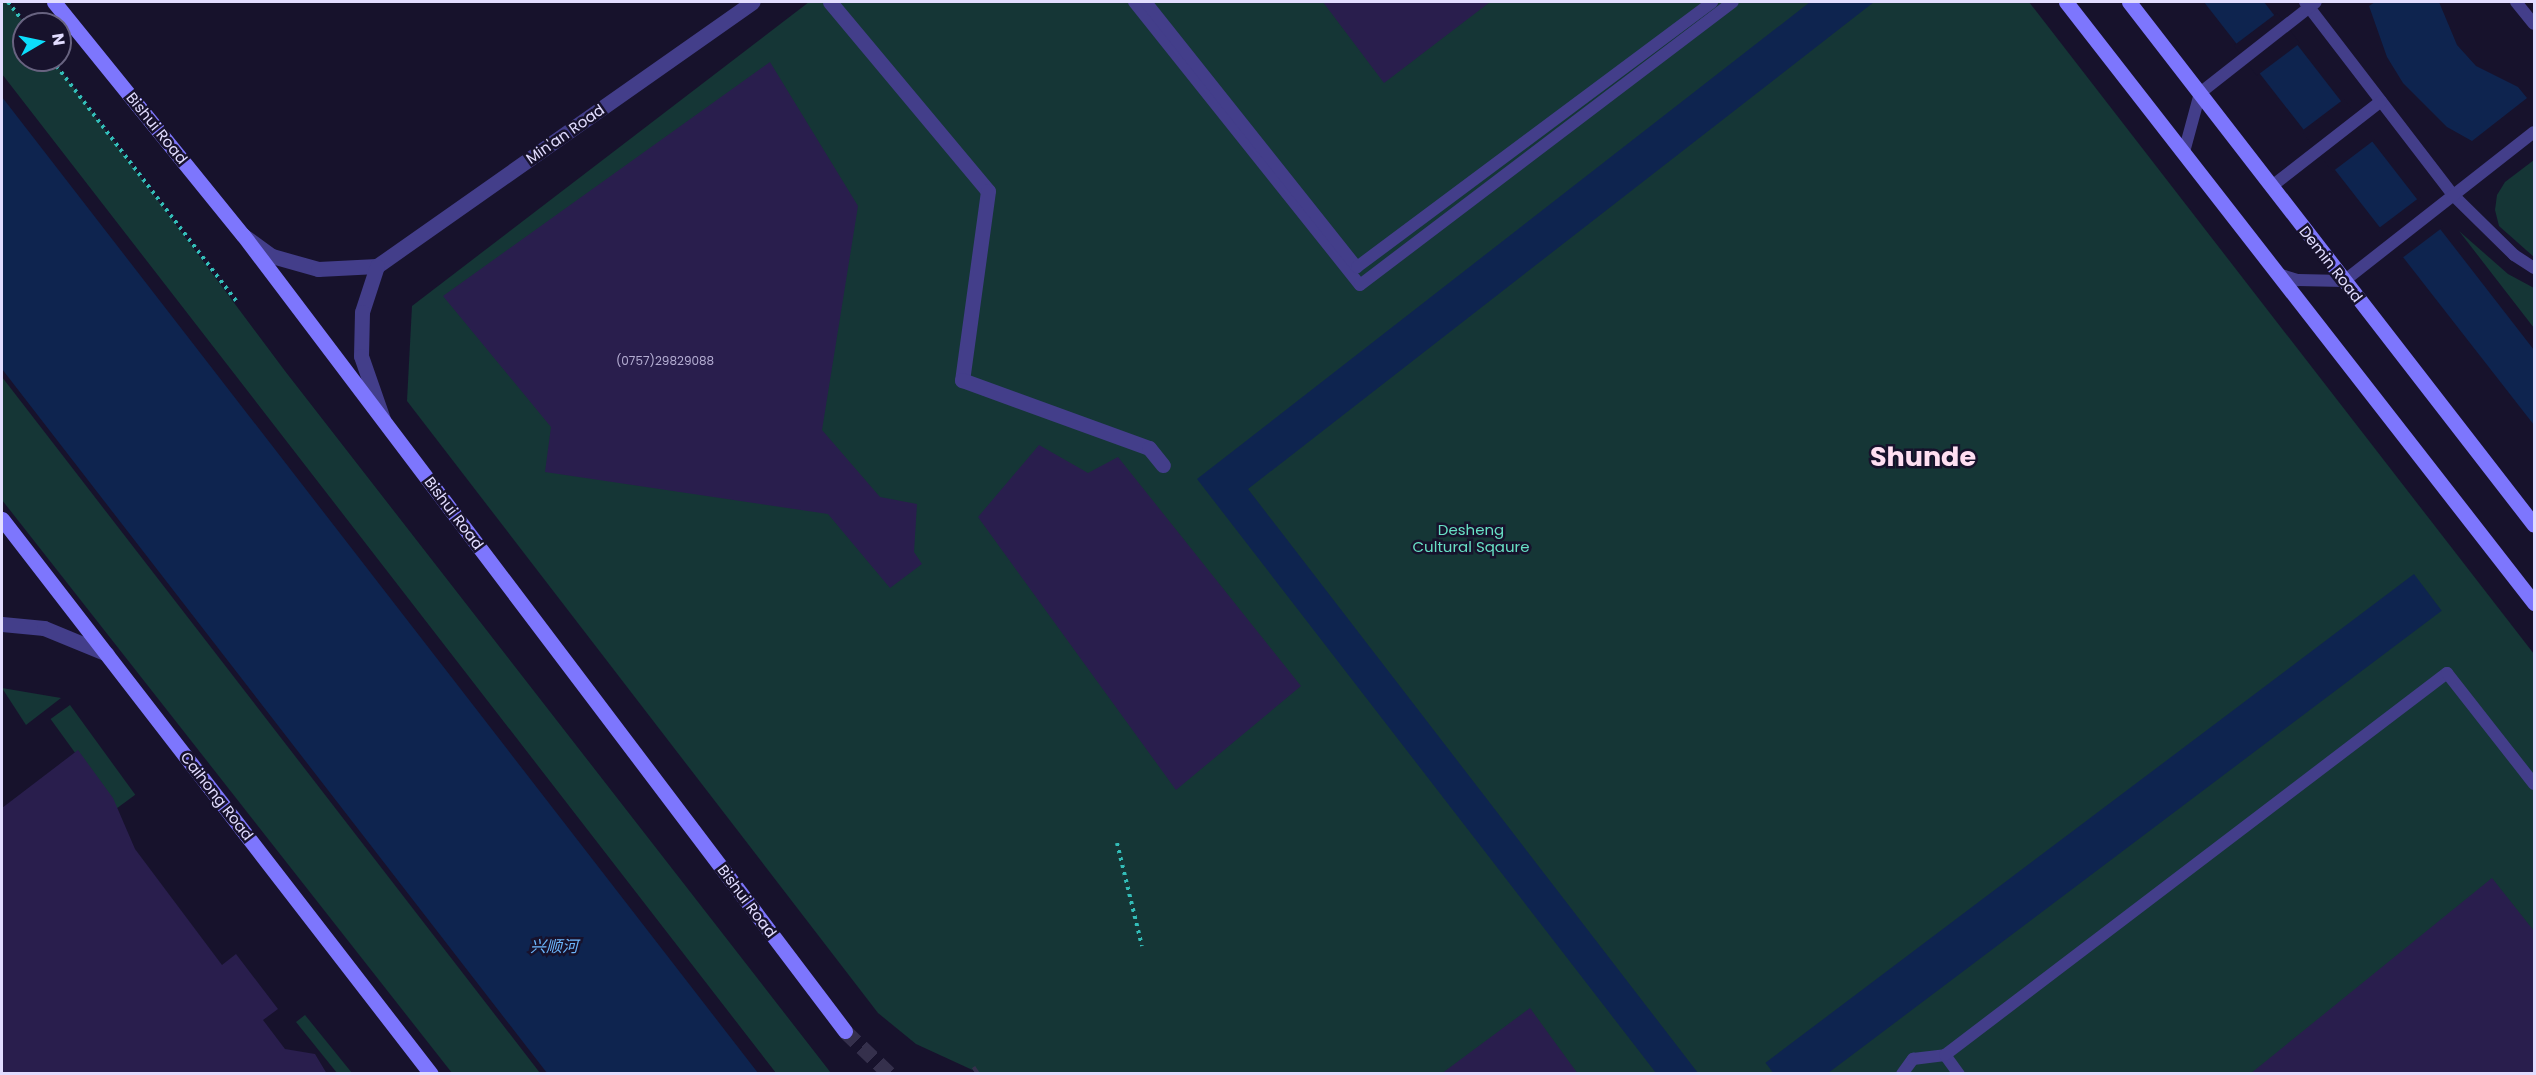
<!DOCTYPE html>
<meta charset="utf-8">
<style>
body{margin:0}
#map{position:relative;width:2536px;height:1075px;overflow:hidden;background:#17122c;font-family:Poppins,"Noto Sans SC",sans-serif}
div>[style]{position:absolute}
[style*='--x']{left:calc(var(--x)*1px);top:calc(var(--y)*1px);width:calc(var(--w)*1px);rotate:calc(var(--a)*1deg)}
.green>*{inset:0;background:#153636;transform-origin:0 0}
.water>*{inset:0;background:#0e244f;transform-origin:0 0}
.pier>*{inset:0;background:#17122c;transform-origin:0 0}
.building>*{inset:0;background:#291e4d}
.secondary-tunnel>*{height:15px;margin-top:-7.5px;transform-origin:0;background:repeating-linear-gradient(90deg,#35304c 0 15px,transparent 0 23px)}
.path>*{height:4px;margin-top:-2px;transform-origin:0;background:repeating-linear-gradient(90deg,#33bdb8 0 3px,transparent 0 7.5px)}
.service>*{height:12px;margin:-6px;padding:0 6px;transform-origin:6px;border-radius:6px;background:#433e8a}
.minor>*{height:15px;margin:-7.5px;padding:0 7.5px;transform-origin:7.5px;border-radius:7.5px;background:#433e8a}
.tertiary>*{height:15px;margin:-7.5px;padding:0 7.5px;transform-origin:7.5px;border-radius:7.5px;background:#433e8a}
.secondary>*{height:15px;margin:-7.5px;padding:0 7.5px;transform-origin:7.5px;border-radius:7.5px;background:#7d76fd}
span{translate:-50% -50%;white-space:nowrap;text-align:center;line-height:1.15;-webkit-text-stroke:5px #17122c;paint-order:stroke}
.number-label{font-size:12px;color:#b4add2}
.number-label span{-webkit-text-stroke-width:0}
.street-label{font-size:15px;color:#e2ddff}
.park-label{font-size:15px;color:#68e0c5}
.water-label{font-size:16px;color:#6db7fd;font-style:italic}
.town-label{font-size:27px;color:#ffdff2;font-weight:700}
.frame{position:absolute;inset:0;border:3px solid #e2ddff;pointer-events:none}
.north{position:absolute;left:12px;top:12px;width:60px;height:60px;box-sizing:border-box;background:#17122c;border:2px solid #686380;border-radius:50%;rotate:81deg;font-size:16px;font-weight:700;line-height:24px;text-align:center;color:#e2ddff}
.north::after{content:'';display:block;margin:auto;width:21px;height:27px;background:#0cddfb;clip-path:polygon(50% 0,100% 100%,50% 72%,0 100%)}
</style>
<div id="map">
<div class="green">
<div style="clip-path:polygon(2px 2px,8px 2px,25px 24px,24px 60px,53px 60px,285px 371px,831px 1073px,776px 1073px,2px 74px)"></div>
<div style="clip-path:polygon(809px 2px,2029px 2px,2534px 654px,2534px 1073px,979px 1073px,916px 1044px,878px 1013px,407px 401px,412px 306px)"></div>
<div style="clip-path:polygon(2534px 160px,2534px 257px,2499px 226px,2495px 210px,2497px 195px,2505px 182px)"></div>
<div style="clip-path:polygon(2459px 231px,2508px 274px,2534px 288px,2534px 328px)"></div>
<div style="clip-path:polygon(2px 377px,540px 1073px,452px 1073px,2px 500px)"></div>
<div style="clip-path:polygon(2px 688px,61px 698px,26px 725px)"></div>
<div style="left:70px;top:705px;width:111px;height:24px;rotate:54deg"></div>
<div style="clip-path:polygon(305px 1015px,352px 1073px,337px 1073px,296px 1022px)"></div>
</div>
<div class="water">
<div style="clip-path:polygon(1810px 2px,1874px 2px,1248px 489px,1698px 1073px,1656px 1073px,1197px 479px)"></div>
<div style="clip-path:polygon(2204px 2px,2264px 2px,2534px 350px,2534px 425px)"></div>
<div style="clip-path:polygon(2375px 2px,2439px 2px,2457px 45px,2476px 66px,2518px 87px,2527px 98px,2472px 141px,2447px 127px,2403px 83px,2387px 57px,2369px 6px)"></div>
<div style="clip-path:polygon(2px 97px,758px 1073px,547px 1073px,2px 369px)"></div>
<div style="left:2414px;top:574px;width:46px;height:812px;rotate:53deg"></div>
</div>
<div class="pier">
<div style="left:2277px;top:13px;width:38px;height:54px;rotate:53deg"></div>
<div style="left:2344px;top:99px;width:51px;height:53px;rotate:53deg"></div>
<div style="left:2420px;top:197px;width:38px;height:53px;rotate:53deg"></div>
</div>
<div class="building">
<div style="clip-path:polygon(1323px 2px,1490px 2px,1384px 83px)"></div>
<div style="clip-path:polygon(770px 62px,858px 206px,822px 430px,880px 497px,917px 504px,914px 552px,922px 564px,890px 588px,828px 514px,545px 472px,551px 427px,443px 296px)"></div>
<div style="clip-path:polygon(1039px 445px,1088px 473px,1118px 457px,1301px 686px,1176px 790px,978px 517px)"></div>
<div style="clip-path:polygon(78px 750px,113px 798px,135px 849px,222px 965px,236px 954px,278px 1009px,263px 1020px,285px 1049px,315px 1054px,327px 1074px,2px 1074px,2px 808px)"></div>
<div style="clip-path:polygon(2492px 878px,2534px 931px,2534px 1074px,2250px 1074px)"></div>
<div style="clip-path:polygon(1530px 1008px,1578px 1074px,1441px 1074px)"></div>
</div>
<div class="secondary-tunnel">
<div style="--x:845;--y:1031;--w:62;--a:43.7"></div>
<div style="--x:976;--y:1074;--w:4;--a:-34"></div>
</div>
<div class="path">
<div style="--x:8;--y:2;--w:28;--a:52"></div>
<div style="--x:52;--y:60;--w:303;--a:52.6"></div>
<div style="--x:1117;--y:843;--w:106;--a:76.4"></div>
</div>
<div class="service">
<div style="--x:1134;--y:2;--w:362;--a:51.4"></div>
<div style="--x:1360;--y:285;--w:468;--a:-37.2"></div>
<div style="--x:1146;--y:2;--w:339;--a:51.5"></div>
<div style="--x:1357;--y:267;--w:443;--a:-36.7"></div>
<div style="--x:2305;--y:2;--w:243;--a:52.5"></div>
<div style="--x:2453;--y:195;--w:86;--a:44.5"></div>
<div style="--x:2514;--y:255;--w:24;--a:33"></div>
<div style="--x:2516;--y:2;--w:28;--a:51"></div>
<div style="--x:2184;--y:152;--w:61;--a:-74.8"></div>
<div style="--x:2200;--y:93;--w:147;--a:-38.1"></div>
<div style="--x:2272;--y:186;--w:138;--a:-37.9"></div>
<div style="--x:2278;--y:274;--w:21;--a:17"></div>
<div style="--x:2298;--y:280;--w:46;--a:1.2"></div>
<div style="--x:2344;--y:281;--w:241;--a:-38.1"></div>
<div style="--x:1945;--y:1055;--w:24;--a:54"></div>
<div style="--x:1902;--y:1074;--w:19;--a:-54"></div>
<div style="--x:1913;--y:1059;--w:32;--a:-7"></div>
<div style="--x:1945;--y:1055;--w:631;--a:-37.27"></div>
<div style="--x:2447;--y:673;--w:141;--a:51.9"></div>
</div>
<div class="minor">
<div style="--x:830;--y:2;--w:246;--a:50.1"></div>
<div style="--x:988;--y:191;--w:191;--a:97.8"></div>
<div style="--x:962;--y:380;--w:199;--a:20"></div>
<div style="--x:1149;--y:448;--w:22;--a:51"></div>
</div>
<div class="tertiary">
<div style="--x:247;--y:238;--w:31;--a:36"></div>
<div style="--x:272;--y:256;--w:48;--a:15.8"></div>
<div style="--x:318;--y:269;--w:59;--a:-2.9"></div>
<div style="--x:377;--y:266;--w:459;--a:-35.1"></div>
<div style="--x:377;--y:266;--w:48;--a:108.1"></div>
<div style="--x:362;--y:312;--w:44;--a:91.3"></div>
<div style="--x:361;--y:356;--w:67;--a:70.8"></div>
<div style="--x:2;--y:624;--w:42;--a:5.4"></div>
<div style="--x:44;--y:628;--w:68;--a:22.4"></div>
</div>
<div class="secondary">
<div style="--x:54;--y:2;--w:300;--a:51"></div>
<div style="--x:243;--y:235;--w:998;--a:52.9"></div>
<div style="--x:2066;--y:2;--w:762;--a:52.09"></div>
<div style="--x:2129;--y:2;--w:661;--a:52.25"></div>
<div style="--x:2;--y:519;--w:701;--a:52.3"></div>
</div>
<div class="number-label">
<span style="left:665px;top:361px">(0757)29829088</span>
</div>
<div class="street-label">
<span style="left:157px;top:128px;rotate:51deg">Bishui Road</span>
<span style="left:565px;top:134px;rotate:-35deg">Min'an Road</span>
<span style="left:2331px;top:264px;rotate:52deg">Demin Road</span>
<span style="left:454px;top:513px;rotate:53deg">Bishui Road</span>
<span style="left:217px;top:796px;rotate:52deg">Caihong Road</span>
<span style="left:747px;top:901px;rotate:53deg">Bishui Road</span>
</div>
<div class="park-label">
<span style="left:1471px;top:538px">Desheng<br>Cultural Sqaure</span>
</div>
<div class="water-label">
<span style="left:554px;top:947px">兴顺河</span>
</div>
<div class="town-label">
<span style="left:1923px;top:457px">Shunde</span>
</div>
<div class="frame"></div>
<div class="north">N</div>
</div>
